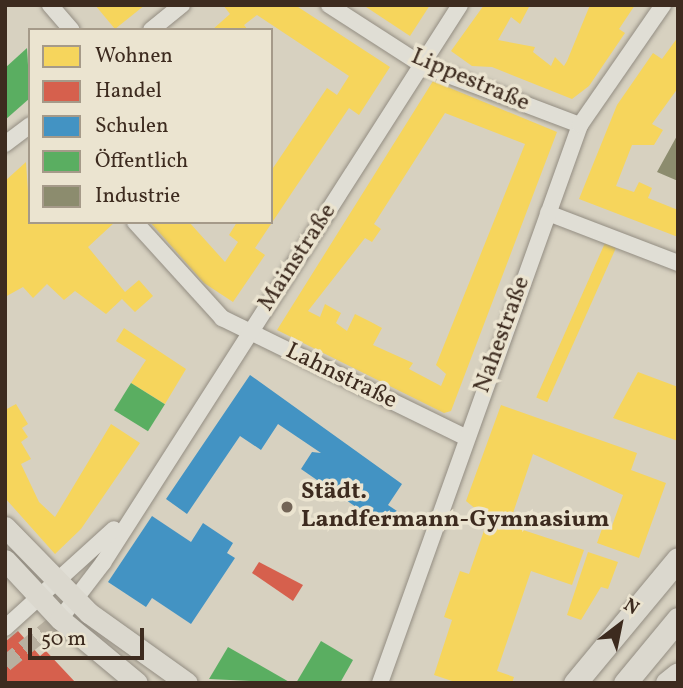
<!DOCTYPE html>
<meta charset="utf-8">
<style>
body{margin:0}
#map{position:relative;width:683px;height:688px;overflow:hidden;background:#d7d1c0;font-family:Vollkorn,serif}
div>[style]{position:absolute}
[style*='--x']{left:calc(var(--x)*1px);top:calc(var(--y)*1px);width:calc(var(--w)*1px);rotate:calc(var(--a)*1deg)}
.homes>*{inset:0;background:#f6d55c;transform-origin:0 0}
.shops>*{inset:0;background:#d6604d}
.schools>*{inset:0;background:#4393c3}
.public>*{inset:0;background:#5aae61;transform-origin:0 0}
.industry>*{inset:0;background:#8c8c6e}
.minor-tunnel>*{height:16px;margin-top:-8px;transform-origin:0;background:repeating-linear-gradient(90deg,#b8b0a0 0 16px,transparent 0 24px)}
.roads{filter:drop-shadow(0 0 2px #938d82) drop-shadow(0 0 2px #938d82)}
.minor>*{height:16px;margin:-8px;padding:0 8px;transform-origin:8px;border-radius:8px;background:#e0ded5}
.major>*{height:21px;margin:-10.5px;padding:0 10.5px;transform-origin:10.5px;border-radius:10.5px;background:#dbd8ce}
.highway>*{height:23px;margin:-11.5px;padding:0 11.5px;transform-origin:11.5px;border-radius:11.5px;background:#dbd8ce}
.dots>*{width:19px;height:19px;translate:-50% -50%;box-sizing:border-box;border:4px solid #ebe4d0;border-radius:50%}
span{translate:-50% -50%;white-space:nowrap;text-align:center;line-height:1.15;-webkit-text-stroke:7px #ebe4d0;paint-order:stroke}
.street-label{font-size:24px;color:#3d2b1f}
.poi-label{font-size:24px;color:#3d2b1f;font-weight:700}
.left{translate:0 -50%;text-align:left}
.frame{position:absolute;inset:0;border:7px solid #3d2b1f;pointer-events:none}
.legend{position:absolute;left:28px;top:28px;width:245px;height:196px;box-sizing:border-box;background:#ebe4d0;border:2px solid #a59a89;margin:0;padding:9px 12px;list-style:none;font-size:21px;color:#3d2b1f}
.legend li{display:flex;align-items:center;gap:14px;height:35px}
.legend b{width:35px;border:2px solid #a59a89}
.north{position:absolute;left:585px;top:590px;width:70px;height:70px;-webkit-text-stroke:5px #ebe4d0;paint-order:stroke;rotate:32deg;font-size:19px;font-weight:700;line-height:28px;text-align:center;color:#3d2b1f}
.north::after{content:'';display:block;margin:auto;width:24px;height:32px;background:#3d2b1f;clip-path:polygon(50% 0,100% 100%,50% 72%,0 100%)}
.scale{position:absolute;left:28px;top:628px;width:116px;height:32px;box-sizing:border-box;border:4px solid #3d2b1f;border-top:0;padding-left:9px;font-size:21px;line-height:24px;white-space:nowrap;color:#3d2b1f;-webkit-text-stroke:5px #ebe4d0;paint-order:stroke}
</style>
<div id="map">
<div class="homes">
<div style="clip-path:polygon(95px 5px,145px 5px,115px 29px)"></div>
<div style="clip-path:polygon(223px 5px,295px 5px,390px 67px,359px 115px,349px 108px,293px 191px,255px 248px,265px 255px,233px 302px,204px 283px,150px 222px,189px 222px,225px 262px,238px 242px,229px 235px,237px 222px,271px 222px,271px 171px,327px 88px,337px 95px,349px 76px,257px 15px,244px 25px,248px 30px,212px 30px,230px 14px)"></div>
<div style="clip-path:polygon(363px 5px,430px 5px,410px 36px)"></div>
<div style="clip-path:polygon(484px 5px,530px 5px,520px 24px,511px 17px,498px 40px,535px 47px,533px 52px,551px 66px,555px 57px,564px 66px,567px 61px,590px 5px,635px 5px,619px 29px,625px 33px,589px 86px,572px 99px,492px 67px,472px 66px,451px 51px)"></div>
<div style="clip-path:polygon(678px 37px,678px 88px,652px 124px,663px 130px,654px 145px,632px 145px,616px 186px,634px 192px,639px 182px,652px 188px,648px 198px,678px 210px,678px 237px,579px 199px,617px 105px,653px 53px,662px 59px)"></div>
<div style="clip-path:polygon(evenodd,433px 81px,557px 132px,451px 411px,444px 413px,277px 330px,433px 81px,445px 113px,525px 144px,436px 365px,446px 374px,441px 386px,409px 369px,413px 363px,373px 345px,382px 328px,371px 322px,355px 314px,347px 331px,336px 323px,341px 313px,325px 304px,320px 317px,308px 311px,365px 238px,372px 242px,381px 229px,374px 224px,445px 113px)"></div>
<div style="clip-path:polygon(26px 162px,30px 222px,115px 222px,88px 247px,125px 292px,139px 280px,153px 296px,135px 312px,122px 299px,106px 314px,75px 291px,64px 300px,47px 284px,33px 298px,23px 287px,5px 297px,5px 181px)"></div>
<div style="left:605px;top:243px;width:12px;height:169px;rotate:24deg"></div>
<div style="clip-path:polygon(124px 328px,186px 369px,165px 404px,131px 383px,146px 360px,116px 341px)"></div>
<div style="clip-path:polygon(638px 372px,678px 387px,678px 441px,613px 418px)"></div>
<div style="clip-path:polygon(16px 404px,28px 424px,22px 428px,28px 437px,21px 442px,31px 459px,21px 464px,39px 502px,55px 517px,111px 424px,140px 443px,81px 529px,55px 554px,5px 498px,5px 410px)"></div>
<div style="clip-path:polygon(501px 405px,637px 453px,631px 470px,666px 483px,639px 558px,597px 543px,604px 523px,612px 526px,623px 495px,533px 454px,511px 519px,517px 528px,584px 550px,572px 585px,531px 571px,497px 671px,514px 677px,512px 683px,458px 683px,434px 675px,452px 620px,444px 617px,460px 571px,469px 574px,488px 519px,466px 501px)"></div>
<div style="clip-path:polygon(588px 552px,618px 562px,608px 589px,601px 587px,581px 620px,567px 615px)"></div>
</div>
<div class="shops">
<div style="clip-path:polygon(259px 562px,303px 585px,293px 601px,252px 573px)"></div>
<div style="clip-path:polygon(18px 631px,40px 656px,46px 651px,76px 683px,5px 683px,5px 642px)"></div>
</div>
<div class="schools">
<div style="clip-path:polygon(250px 375px,402px 484px,388px 505px,397px 511px,385px 527px,301px 469px,312px 452px,321px 453px,278px 424px,261px 450px,240px 436px,187px 514px,166px 499px)"></div>
<div style="clip-path:polygon(152px 516px,191px 542px,203px 523px,233px 543px,227px 553px,235px 558px,191px 624px,152px 598px,146px 607px,108px 582px)"></div>
</div>
<div class="public">
<div style="clip-path:polygon(27px 48px,30px 98px,5px 120px,5px 68px)"></div>
<div style="left:131px;top:383px;width:40px;height:32px;rotate:32deg"></div>
<div style="clip-path:polygon(321px 641px,353px 660px,340px 683px,296px 683px)"></div>
<div style="clip-path:polygon(228px 647px,291px 683px,209px 679px)"></div>
</div>
<div class="industry">
<div style="clip-path:polygon(678px 134px,676px 163px,678px 181px,657px 172px)"></div>
</div>
<div class="minor-tunnel">
<div style="--x:5;--y:664;--w:71;--a:-39.3"></div>
</div>
<div class="roads">
<div class="minor">
<div style="--x:50;--y:5;--w:33;--a:49"></div>
<div style="--x:329;--y:5;--w:111;--a:32.8"></div>
<div style="--x:422;--y:65;--w:169;--a:20.8"></div>
<div style="--x:151;--y:30;--w:40;--a:-39"></div>
<div style="--x:5;--y:144;--w:31;--a:-37"></div>
<div style="--x:548;--y:213;--w:139;--a:21"></div>
<div style="--x:135;--y:222;--w:130;--a:47.8"></div>
<div style="--x:222;--y:318;--w:271;--a:26.1"></div>
<div style="--x:60;--y:619;--w:71;--a:-52.5"></div>
<div style="--x:103;--y:563;--w:662;--a:-57.39"></div>
<div style="--x:5;--y:628;--w:147;--a:-42.2"></div>
<div style="--x:380;--y:683;--w:593;--a:-70.28"></div>
<div style="--x:580;--y:125;--w:146;--a:-55.3"></div>
</div>
<div class="major">
<div style="--x:5;--y:527;--w:120;--a:45.7"></div>
<div style="--x:89;--y:613;--w:120;--a:35.5"></div>
<div style="--x:5;--y:560;--w:81;--a:47"></div>
<div style="--x:60;--y:619;--w:100;--a:39.7"></div>
</div>
<div class="highway">
<div style="--x:575;--y:683;--w:161;--a:-50.3"></div>
<div style="--x:625;--y:683;--w:83;--a:-50.4"></div>
<div style="--x:667;--y:683;--w:14;--a:-39"></div>
</div>
</div>
<div class="dots">
<div style="left:287px;top:507px;background:#736557"></div>
</div>
<div class="street-label">
<span style="left:470px;top:81px;rotate:23deg">Lippestraße</span>
<span style="left:298px;top:258px;rotate:-57deg">Mainstraße</span>
<span style="left:503px;top:335px;rotate:-70deg">Nahestraße</span>
<span style="left:341px;top:377px;rotate:26deg">Lahnstraße</span>
</div>
<div class="poi-label">
<span class="left" style="left:301px;top:507px">Städt.<br>Landfermann-Gymnasium</span>
</div>
<div class="frame"></div>
<ul class="legend">
<li><b style="height:19px;background:#f6d55c"></b>Wohnen</li>
<li><b style="height:19px;background:#d6604d"></b>Handel</li>
<li><b style="height:19px;background:#4393c3"></b>Schulen</li>
<li><b style="height:19px;background:#5aae61"></b>Öffentlich</li>
<li><b style="height:19px;background:#8c8c6e"></b>Industrie</li>
</ul>
<div class="north">N</div>
<div class="scale">50 m</div>
</div>
